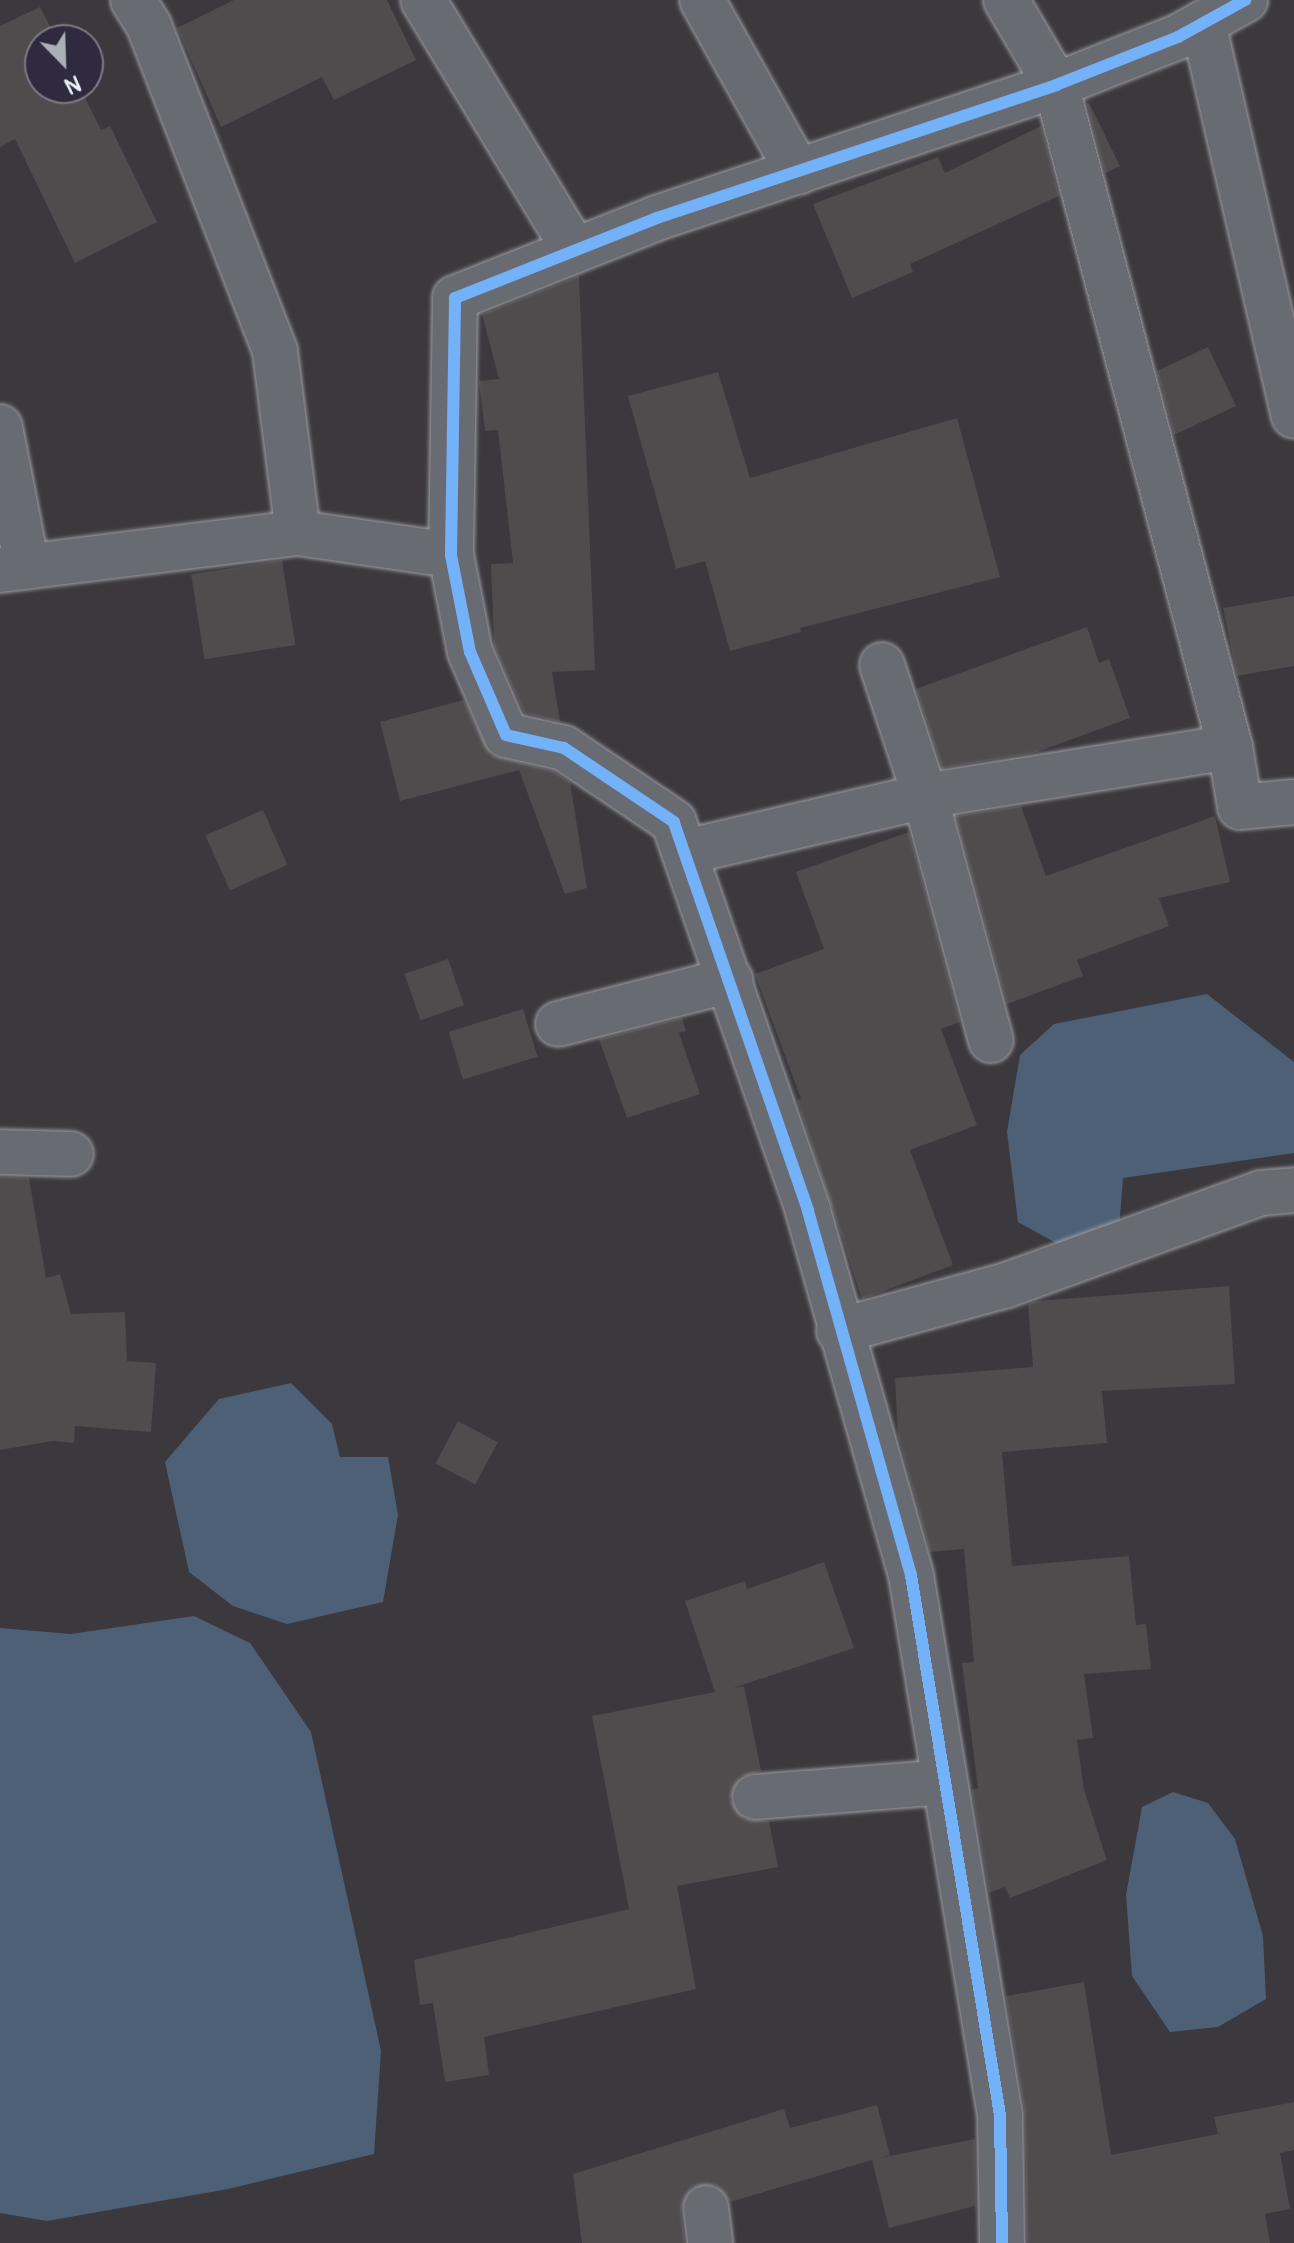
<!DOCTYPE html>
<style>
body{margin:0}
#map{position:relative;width:1294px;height:2243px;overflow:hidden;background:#3b383e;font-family:Pangolin,sans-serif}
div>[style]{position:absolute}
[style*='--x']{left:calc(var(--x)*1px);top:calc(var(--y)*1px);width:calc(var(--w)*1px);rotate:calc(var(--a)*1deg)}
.water>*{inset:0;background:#4e6076}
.building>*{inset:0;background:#4f4c4d;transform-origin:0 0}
.roads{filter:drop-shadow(0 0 2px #9d9da2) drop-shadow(0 0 2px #9d9da2)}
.minor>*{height:44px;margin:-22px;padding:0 22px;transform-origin:22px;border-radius:22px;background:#696b72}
.cycleway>*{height:12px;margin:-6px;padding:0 6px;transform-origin:6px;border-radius:6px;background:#73b2f8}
span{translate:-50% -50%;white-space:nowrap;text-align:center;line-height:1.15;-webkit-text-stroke:6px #2f2a3d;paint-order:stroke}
.north{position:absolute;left:24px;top:24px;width:80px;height:80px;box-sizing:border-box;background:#2f2a3d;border:2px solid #797a88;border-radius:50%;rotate:157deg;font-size:22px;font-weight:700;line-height:32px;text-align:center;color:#e8f1f8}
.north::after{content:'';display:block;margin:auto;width:28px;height:36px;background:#abb0b7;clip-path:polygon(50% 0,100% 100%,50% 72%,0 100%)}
</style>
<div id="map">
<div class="water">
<div style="clip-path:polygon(1207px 994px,1294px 1062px,1294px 1153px,1123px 1178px,1118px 1243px,1058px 1244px,1018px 1222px,1007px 1132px,1020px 1055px,1054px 1024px)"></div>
<div style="clip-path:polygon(291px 1383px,332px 1424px,340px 1457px,388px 1457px,398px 1515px,383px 1602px,287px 1624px,233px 1606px,189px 1572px,165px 1462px,219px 1399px)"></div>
<div style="clip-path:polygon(194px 1616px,250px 1643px,311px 1732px,381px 2051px,374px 2154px,228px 2189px,47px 2221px,0 2213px,0 1628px,71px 1634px)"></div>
<div style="clip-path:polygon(1173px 1792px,1208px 1803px,1235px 1839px,1263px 1936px,1266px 1999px,1218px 2027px,1170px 2032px,1132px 1976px,1126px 1895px,1142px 1807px)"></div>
</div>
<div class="building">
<div style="clip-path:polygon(234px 0,387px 0,416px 60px,334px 100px,322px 77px,221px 127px,177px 28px)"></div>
<div style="clip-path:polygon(40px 7px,57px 40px,40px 40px,40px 88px,80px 88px,101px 130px,110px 126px,157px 222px,75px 263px,15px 139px,0 147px,0 26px)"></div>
<div style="clip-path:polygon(1089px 103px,1120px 166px,1105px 173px,1087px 104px)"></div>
<div style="clip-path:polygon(1041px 126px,1059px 196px,910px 264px,913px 272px,852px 298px,813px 204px,938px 157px,945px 173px)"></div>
<div style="clip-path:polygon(579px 276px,595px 670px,552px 672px,560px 722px,524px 713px,494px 646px,491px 564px,513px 563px,498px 430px,485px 431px,479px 381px,499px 379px,482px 314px)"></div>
<div style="clip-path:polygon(1208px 347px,1236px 406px,1174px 435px,1157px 371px)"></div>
<div style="clip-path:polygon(718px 372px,750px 478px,957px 418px,1000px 577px,800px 628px,801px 632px,730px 651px,705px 561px,676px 569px,628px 396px)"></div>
<div style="left:282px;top:560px;width:86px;height:92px;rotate:81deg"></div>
<div style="clip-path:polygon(1294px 596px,1294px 666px,1237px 676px,1223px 608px)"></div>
<div style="clip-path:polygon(1087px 627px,1099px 663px,1109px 659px,1130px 718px,1034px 753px,942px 768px,916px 689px)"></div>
<div style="clip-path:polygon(464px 700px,491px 755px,554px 771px,570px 782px,587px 888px,565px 894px,519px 770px,400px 801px,380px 722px)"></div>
<div style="clip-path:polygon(1021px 806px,1046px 876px,1215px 816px,1230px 882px,1159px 898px,1169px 926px,1077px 960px,1083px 976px,1007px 1004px,956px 816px)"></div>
<div style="left:263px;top:810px;width:60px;height:63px;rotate:66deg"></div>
<div style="clip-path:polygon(909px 832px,960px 1022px,941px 1029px,977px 1125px,910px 1150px,953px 1265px,862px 1299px,797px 1100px,801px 1099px,755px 974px,824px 949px,796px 872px)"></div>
<div style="left:448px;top:959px;width:49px;height:46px;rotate:71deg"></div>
<div style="left:523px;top:1009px;width:50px;height:78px;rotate:73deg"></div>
<div style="clip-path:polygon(682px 1018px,686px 1031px,679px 1033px,700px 1094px,627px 1118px,599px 1039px)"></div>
<div style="clip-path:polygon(0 1177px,29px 1178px,46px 1278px,60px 1274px,71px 1314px,125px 1312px,127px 1361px,156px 1363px,151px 1432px,75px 1426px,74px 1443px,53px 1441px,0 1450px)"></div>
<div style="clip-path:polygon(1229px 1286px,1235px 1384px,1102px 1391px,1107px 1443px,1002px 1452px,1012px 1566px,1129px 1556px,1136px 1625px,1146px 1624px,1151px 1669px,1084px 1674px,1093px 1738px,1077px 1740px,1084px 1790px,1107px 1860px,1010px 1898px,1005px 1887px,989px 1893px,972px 1790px,978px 1788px,962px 1663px,974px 1662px,964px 1549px,930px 1552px,898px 1435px,895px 1378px,1033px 1367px,1028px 1304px,1037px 1301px)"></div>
<div style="left:458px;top:1421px;width:45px;height:48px;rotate:28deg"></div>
<div style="clip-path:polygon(824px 1562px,854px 1648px,733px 1688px,744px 1686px,761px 1771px,740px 1777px,730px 1800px,744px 1819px,769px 1821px,778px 1867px,677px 1886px,696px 1989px,484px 2037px,489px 2075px,445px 2082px,433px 2003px,420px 2005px,414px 1960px,629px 1909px,592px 1716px,715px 1692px,685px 1601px,745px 1581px,747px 1589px)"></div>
<div style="clip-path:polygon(1084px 1982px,1111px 2155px,1218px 2134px,1214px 2117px,1294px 2102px,1294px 2150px,1280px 2153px,1290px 2209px,1265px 2214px,1270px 2243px,1027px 2243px,1025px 2115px,1006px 1996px)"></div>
<div style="clip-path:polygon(877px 2105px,890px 2155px,879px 2158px,975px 2139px,976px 2211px,975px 2206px,889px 2228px,872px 2160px,730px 2202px,715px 2185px,692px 2188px,681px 2210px,685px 2243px,582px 2243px,573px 2174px,784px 2109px,790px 2128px)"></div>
</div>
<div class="roads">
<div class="minor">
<div style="--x:133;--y:0;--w:31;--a:58"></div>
<div style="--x:149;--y:26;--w:349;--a:68.8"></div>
<div style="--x:275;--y:351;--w:183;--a:82.8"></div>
<div style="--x:423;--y:0;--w:293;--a:58.8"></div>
<div style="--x:702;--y:0;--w:197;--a:60.8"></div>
<div style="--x:1203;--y:23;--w:403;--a:77"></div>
<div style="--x:0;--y:427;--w:142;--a:79"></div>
<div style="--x:0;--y:570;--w:300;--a:-7.1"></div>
<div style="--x:298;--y:533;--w:155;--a:8.2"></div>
<div style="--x:882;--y:665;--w:138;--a:71.8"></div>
<div style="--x:925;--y:796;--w:253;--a:74.9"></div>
<div style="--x:1230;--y:747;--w:61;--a:80.5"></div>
<div style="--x:1240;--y:807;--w:54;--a:-5.3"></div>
<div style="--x:685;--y:852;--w:246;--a:-13.1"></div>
<div style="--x:925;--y:796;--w:309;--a:-9.1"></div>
<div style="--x:1230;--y:747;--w:684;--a:-104.73"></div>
<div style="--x:1056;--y:85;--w:99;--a:-120.5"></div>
<div style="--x:558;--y:1024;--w:178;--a:-14.3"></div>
<div style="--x:0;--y:1152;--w:71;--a:1.6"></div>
<div style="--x:839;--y:1331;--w:171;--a:-15.3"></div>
<div style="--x:1004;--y:1286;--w:273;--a:-19.9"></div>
<div style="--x:1261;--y:1193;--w:33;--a:-5"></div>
<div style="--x:755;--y:1797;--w:190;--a:-4.5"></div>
<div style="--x:706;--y:2208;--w:35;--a:83"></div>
<div style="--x:1002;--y:2243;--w:128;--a:-90.9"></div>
<div style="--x:1000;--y:2115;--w:547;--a:-99.36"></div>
<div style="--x:911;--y:1575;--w:379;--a:-105.8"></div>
<div style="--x:808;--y:1210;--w:410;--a:-109.1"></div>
<div style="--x:674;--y:822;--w:133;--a:-146.1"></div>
<div style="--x:564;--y:748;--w:59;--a:-167.4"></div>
<div style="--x:506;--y:735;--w:90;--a:-113.4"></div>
<div style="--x:470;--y:652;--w:99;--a:-101.1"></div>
<div style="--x:451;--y:555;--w:257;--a:-89.1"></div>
<div style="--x:455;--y:298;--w:217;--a:-21.6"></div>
<div style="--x:657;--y:218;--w:421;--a:-18.4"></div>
<div style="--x:1056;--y:85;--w:131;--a:-21.5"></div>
<div style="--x:1178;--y:37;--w:77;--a:-28.9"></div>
</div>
</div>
<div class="cycleway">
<div style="--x:1002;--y:2243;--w:128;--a:-90.9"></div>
<div style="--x:1000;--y:2115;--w:547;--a:-99.36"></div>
<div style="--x:911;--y:1575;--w:379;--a:-105.8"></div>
<div style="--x:808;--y:1210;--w:410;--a:-109.1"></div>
<div style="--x:674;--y:822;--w:133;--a:-146.1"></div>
<div style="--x:564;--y:748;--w:59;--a:-167.4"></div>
<div style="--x:506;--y:735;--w:90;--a:-113.4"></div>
<div style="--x:470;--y:652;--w:99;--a:-101.1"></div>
<div style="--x:451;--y:555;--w:257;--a:-89.1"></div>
<div style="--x:455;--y:298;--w:217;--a:-21.6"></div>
<div style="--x:657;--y:218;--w:421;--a:-18.4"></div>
<div style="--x:1056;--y:85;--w:131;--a:-21.5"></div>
<div style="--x:1178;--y:37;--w:77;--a:-28.9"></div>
</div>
<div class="north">N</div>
</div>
